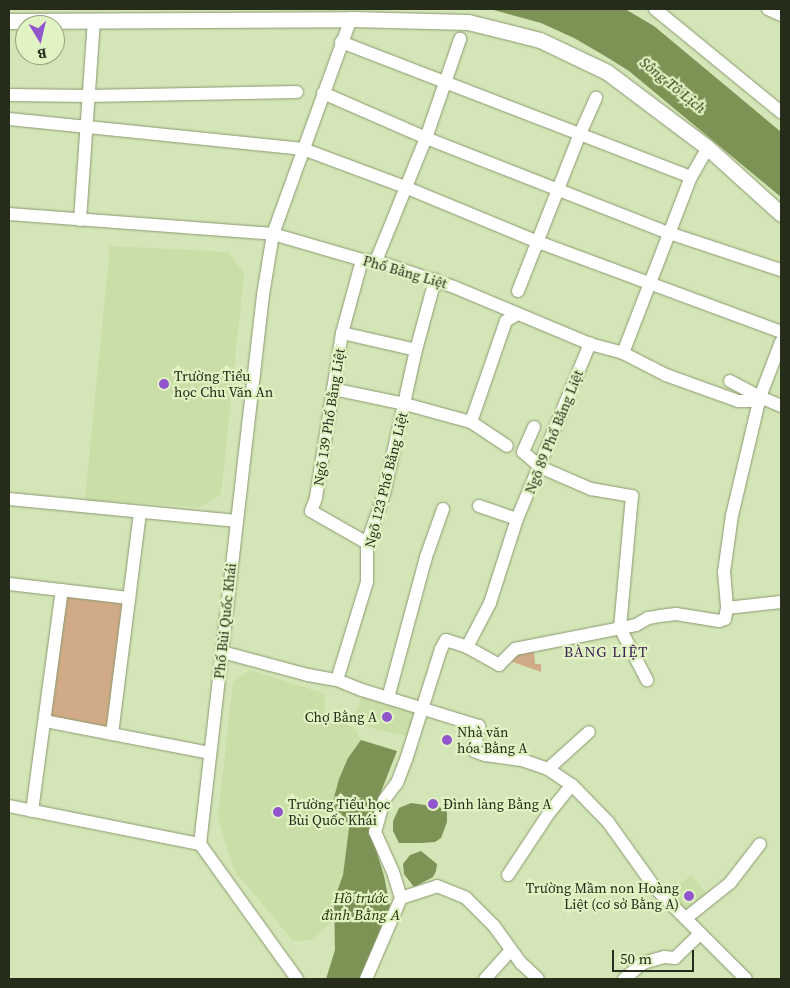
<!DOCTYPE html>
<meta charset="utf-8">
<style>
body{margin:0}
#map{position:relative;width:790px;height:988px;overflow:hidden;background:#d4e5b7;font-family:"Source Serif 4",serif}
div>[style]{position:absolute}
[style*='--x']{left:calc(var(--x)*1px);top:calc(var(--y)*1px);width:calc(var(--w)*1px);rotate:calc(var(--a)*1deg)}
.built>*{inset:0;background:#cadea8;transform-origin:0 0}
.green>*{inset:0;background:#d1ab87;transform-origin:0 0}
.water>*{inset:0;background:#7d9255}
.roads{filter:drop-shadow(0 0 1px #8a9a6f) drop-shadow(0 0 1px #8a9a6f)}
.minor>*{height:12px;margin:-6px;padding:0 6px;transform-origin:6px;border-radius:6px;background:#fff}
.tertiary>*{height:15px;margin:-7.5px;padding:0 7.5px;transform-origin:7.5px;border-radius:7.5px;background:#fff}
.dots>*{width:14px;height:14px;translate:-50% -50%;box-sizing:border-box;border:2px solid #e1f2c3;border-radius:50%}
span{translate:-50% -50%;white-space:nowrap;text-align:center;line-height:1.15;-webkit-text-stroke:4.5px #e1f2c3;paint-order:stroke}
.street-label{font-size:14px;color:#252c1a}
.poi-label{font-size:14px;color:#252c1a}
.left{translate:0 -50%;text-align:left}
.right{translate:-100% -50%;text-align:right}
.water-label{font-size:15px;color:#273504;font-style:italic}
.neighbourhood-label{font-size:15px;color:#3b1f57;letter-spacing:1px}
.frame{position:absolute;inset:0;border:10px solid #252c1a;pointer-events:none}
.north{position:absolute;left:15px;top:15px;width:50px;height:50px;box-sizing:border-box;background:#e1f2c3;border:1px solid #96a37f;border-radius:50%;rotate:171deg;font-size:14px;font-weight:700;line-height:20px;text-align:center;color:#252c1a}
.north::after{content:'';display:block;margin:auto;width:18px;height:22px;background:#9156cd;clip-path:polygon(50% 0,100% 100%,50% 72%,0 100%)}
.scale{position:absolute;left:612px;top:950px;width:82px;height:22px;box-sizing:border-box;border:2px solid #252c1a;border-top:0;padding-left:6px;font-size:15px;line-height:18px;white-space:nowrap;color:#252c1a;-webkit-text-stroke:4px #e1f2c3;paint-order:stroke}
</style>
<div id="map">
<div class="built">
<div style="clip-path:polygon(110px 246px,229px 252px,244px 274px,221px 495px,200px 507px,85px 500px)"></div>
<div style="clip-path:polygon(250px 670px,325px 694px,325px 716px,355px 728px,361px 740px,348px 758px,349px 827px,343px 875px,334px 900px,334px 919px,312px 940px,293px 941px,234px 870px,218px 818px,233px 682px)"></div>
<div style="clip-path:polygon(363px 694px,421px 712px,413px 738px,352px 723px)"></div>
<div style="left:691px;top:875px;width:29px;height:31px;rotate:49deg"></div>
</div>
<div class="green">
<div style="left:62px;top:590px;width:67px;height:132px;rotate:7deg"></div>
<div style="clip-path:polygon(534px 649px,535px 664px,541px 664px,541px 672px,507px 660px,507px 657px)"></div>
</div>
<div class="water">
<div style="clip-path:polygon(490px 9px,625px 9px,654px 26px,781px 132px,781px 197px,629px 71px,605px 56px,574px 38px,541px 23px)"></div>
<div style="clip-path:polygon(361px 740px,397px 751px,377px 802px,371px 833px,384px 876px,390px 906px,360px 979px,326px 979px,335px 950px,334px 900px,343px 875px,349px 828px,332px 805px,339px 779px,348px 758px)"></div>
<div style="clip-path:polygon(411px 803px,439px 807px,447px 811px,447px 822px,441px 838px,435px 842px,421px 843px,399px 843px,393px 831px,393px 821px,399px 808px)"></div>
<div style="clip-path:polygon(421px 851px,437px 864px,436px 871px,433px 877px,414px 887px,404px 874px,403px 864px,410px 855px)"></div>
</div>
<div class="roads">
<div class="minor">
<div style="--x:655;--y:9;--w:163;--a:39.3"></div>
<div style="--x:768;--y:9;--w:14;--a:25"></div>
<div style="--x:341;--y:42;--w:375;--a:21.1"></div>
<div style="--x:323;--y:93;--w:112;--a:23.6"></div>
<div style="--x:426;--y:138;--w:261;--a:21.4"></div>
<div style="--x:669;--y:233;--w:118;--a:18.3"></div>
<div style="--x:9;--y:95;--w:79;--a:0.7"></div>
<div style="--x:88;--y:96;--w:209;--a:-1.1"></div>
<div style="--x:9;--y:119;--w:296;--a:5.8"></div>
<div style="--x:303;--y:149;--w:109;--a:20.4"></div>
<div style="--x:405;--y:187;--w:144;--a:22.5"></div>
<div style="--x:538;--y:242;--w:259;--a:20.3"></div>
<div style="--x:9;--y:214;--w:265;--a:4.3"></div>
<div style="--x:273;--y:234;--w:93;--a:16.3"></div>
<div style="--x:362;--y:260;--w:14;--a:4"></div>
<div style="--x:376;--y:261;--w:82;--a:18.4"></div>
<div style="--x:454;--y:287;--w:147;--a:22.7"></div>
<div style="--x:590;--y:344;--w:34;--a:15"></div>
<div style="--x:623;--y:353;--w:48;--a:27.1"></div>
<div style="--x:666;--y:375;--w:77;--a:19.9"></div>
<div style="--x:738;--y:401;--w:12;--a:0"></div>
<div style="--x:750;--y:401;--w:11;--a:-22"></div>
<div style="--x:80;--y:220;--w:199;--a:-86"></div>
<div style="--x:362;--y:260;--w:76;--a:105.3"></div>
<div style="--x:342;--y:333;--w:167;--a:99"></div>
<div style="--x:316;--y:498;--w:14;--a:111"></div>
<div style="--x:311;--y:511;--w:64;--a:29.7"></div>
<div style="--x:376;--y:261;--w:133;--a:-67.9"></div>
<div style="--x:426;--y:138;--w:105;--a:-71"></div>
<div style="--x:518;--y:291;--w:167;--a:-68.5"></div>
<div style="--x:579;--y:136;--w:42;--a:-65.9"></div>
<div style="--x:342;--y:333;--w:76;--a:12.9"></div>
<div style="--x:781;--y:342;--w:59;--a:110.9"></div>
<div style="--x:760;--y:397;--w:121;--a:103.3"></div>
<div style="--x:732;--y:515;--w:58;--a:98"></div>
<div style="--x:724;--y:572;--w:36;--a:85"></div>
<div style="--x:727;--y:608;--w:54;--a:-6.3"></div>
<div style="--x:623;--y:353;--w:189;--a:-68.9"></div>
<div style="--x:691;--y:177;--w:34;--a:-60"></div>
<div style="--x:730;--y:381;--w:34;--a:28"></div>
<div style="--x:760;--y:397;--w:23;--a:23"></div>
<div style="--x:333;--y:389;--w:74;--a:11.8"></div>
<div style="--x:405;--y:404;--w:68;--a:15.3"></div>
<div style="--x:471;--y:422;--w:43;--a:33.7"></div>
<div style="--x:471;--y:422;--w:107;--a:-70.9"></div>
<div style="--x:506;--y:321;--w:13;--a:-32"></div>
<div style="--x:534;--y:427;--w:27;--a:114"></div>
<div style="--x:523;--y:452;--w:23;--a:41"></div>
<div style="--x:540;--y:467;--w:56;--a:23.3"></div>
<div style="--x:591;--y:489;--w:42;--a:9.7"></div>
<div style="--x:632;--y:496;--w:133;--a:95.2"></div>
<div style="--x:9;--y:499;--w:229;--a:5.5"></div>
<div style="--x:479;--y:506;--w:40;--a:18.9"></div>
<div style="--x:9;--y:584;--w:121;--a:6.7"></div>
<div style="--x:620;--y:628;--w:59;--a:62.6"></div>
<div style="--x:467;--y:647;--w:50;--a:-62.4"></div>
<div style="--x:490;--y:603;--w:88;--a:-72.2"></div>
<div style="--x:517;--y:519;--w:190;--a:-67.4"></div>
<div style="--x:222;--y:652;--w:89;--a:15"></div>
<div style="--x:308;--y:675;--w:29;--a:10"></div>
<div style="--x:337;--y:680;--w:27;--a:22"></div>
<div style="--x:362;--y:690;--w:122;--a:17.1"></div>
<div style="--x:479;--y:726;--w:25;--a:101"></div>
<div style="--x:474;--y:751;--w:12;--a:20"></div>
<div style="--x:485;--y:755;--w:37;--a:8"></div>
<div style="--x:522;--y:760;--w:28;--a:19"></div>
<div style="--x:548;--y:769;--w:29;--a:34"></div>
<div style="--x:572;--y:785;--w:52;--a:45.8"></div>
<div style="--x:608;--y:822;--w:82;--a:54.4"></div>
<div style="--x:656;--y:889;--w:127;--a:45"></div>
<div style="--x:337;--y:680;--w:102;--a:-73"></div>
<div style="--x:367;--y:582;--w:39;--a:-90"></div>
<div style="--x:367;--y:543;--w:52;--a:-70.9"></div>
<div style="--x:384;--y:494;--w:148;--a:-77.5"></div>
<div style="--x:416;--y:350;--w:73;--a:-74.8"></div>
<div style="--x:388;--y:698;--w:146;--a:-74.9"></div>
<div style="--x:426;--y:557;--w:51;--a:-70.5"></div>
<div style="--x:45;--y:721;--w:168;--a:11"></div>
<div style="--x:112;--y:734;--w:223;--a:-82.8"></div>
<div style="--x:548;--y:769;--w:55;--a:-42.1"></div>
<div style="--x:9;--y:806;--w:195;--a:11.3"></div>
<div style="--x:32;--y:811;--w:223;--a:-82.3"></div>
<div style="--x:508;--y:875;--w:74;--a:-56.5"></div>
<div style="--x:549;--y:813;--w:36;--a:-51"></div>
<div style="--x:401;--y:898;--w:38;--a:-18"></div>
<div style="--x:437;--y:886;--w:31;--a:22"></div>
<div style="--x:466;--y:898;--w:40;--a:45"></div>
<div style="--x:494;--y:926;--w:46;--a:53.9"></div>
<div style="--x:521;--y:963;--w:23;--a:43"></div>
<div style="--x:686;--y:918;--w:56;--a:-38.5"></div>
<div style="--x:730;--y:883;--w:49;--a:-52.4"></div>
<div style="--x:297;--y:979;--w:166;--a:-125.7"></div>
<div style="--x:200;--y:844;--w:553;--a:-83.45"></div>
<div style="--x:263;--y:295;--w:62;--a:-80.7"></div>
<div style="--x:273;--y:234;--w:229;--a:-70.1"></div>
<div style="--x:366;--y:979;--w:88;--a:-66.6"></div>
<div style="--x:401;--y:898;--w:27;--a:-107"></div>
<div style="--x:393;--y:872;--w:44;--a:-114.2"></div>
<div style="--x:375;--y:832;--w:33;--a:-74"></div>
<div style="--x:384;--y:800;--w:21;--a:-53"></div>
<div style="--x:397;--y:783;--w:25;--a:-69"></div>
<div style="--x:406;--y:760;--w:116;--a:-72.5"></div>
<div style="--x:441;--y:649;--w:10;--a:-61"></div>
<div style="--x:446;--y:640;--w:22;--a:18"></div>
<div style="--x:467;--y:647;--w:37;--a:29"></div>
<div style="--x:499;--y:665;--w:23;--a:-45"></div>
<div style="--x:515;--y:649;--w:123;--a:-11.2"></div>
<div style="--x:636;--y:625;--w:14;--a:-30"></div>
<div style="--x:648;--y:618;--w:12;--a:-9"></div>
<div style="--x:660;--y:616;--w:16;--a:-7"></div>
<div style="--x:676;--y:614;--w:44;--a:9.2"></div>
<div style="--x:719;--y:621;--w:6;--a:-18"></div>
<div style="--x:725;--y:619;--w:11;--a:-80"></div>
<div style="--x:485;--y:979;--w:39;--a:-48"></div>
<div style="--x:624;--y:979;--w:25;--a:-40"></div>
<div style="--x:643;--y:963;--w:22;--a:-16"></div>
<div style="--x:664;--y:957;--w:11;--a:5"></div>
<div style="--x:675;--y:958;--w:35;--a:-44"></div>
</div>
<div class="tertiary">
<div style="--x:9;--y:21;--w:342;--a:-0.3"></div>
<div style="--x:351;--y:19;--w:117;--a:1.5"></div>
<div style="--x:468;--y:22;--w:74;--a:14"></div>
<div style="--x:540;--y:40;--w:74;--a:25.5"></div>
<div style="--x:607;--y:72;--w:126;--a:37"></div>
<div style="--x:708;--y:148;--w:98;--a:42.1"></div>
</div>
</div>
<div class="dots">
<div style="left:164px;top:384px;background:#9156cd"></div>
<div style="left:387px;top:717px;background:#9156cd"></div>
<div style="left:447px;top:740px;background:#9156cd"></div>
<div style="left:433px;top:804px;background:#9156cd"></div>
<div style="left:278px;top:812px;background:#9156cd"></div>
<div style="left:689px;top:896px;background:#9156cd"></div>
</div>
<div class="street-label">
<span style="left:405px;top:272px;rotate:16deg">Phố Bằng Liệt</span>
<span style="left:329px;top:417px;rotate:-81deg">Ngõ 139 Phố Bằng Liệt</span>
<span style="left:554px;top:432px;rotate:-68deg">Ngõ 89 Phố Bằng Liệt</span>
<span style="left:386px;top:480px;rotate:-76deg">Ngõ 123 Phố Bằng Liệt</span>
<span style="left:225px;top:621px;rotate:-84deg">Phố Bùi Quốc Khái</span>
</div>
<div class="poi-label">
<span class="left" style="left:174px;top:384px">Trường Tiểu<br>học Chu Văn An</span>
<span class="right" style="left:377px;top:717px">Chợ Bằng A</span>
<span class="left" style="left:457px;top:740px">Nhà văn<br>hóa Bằng A</span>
<span class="left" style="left:288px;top:812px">Trường Tiểu học<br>Bùi Quốc Khái</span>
<span class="left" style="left:443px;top:804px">Đình làng Bằng A</span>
<span class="right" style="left:679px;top:896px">Trường Mầm non Hoàng<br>Liệt (cơ sở Bằng A)</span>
</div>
<div class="water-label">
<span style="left:673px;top:85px;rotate:39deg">Sông Tô Lịch</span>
<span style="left:361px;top:906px">Hồ trước<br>đình Bằng A</span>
</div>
<div class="neighbourhood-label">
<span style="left:606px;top:652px">BÀNG LIỆT</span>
</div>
<div class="frame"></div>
<div class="north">B</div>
<div class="scale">50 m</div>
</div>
